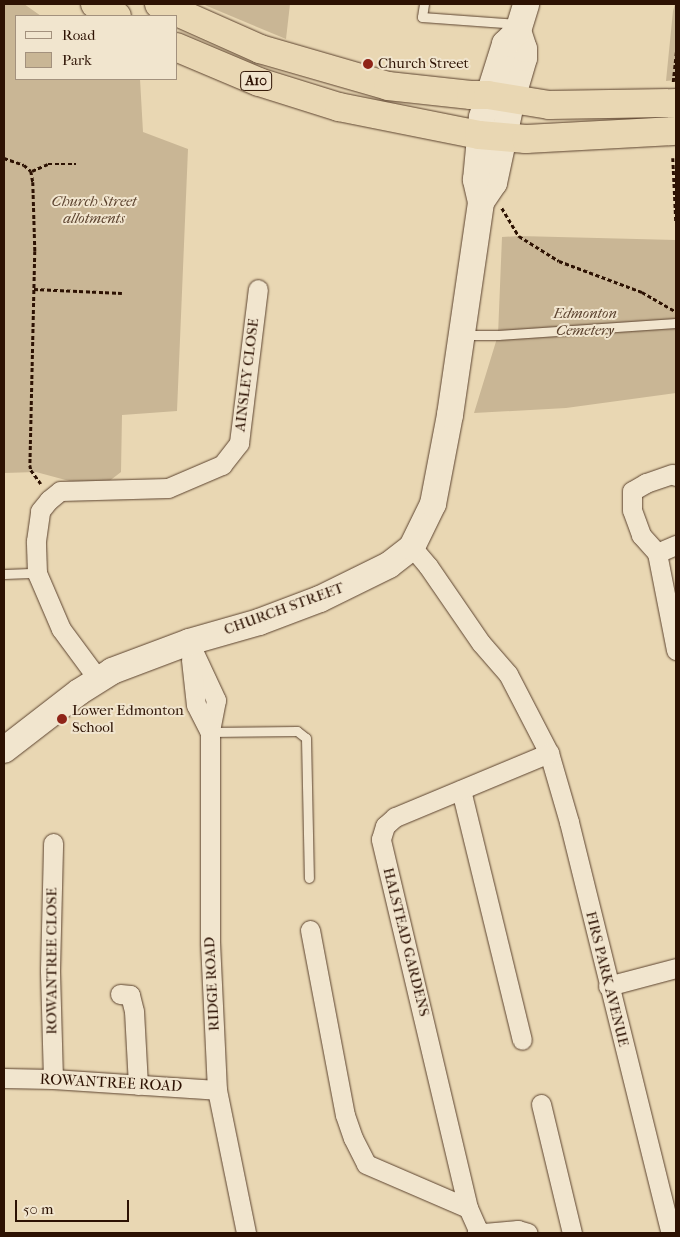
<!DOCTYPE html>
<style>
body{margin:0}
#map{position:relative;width:680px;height:1237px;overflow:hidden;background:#e9d7b3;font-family:"IM FELL French Canon",serif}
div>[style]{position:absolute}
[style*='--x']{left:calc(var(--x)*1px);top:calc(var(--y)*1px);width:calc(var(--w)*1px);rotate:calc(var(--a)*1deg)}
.green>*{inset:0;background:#c9b695}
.path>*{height:2.5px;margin-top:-1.25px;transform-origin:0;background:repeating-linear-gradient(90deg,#2d1203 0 4px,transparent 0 6.5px)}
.roads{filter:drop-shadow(0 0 1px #5c432f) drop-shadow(0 0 1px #5c432f)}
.service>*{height:9px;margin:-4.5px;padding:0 4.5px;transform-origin:4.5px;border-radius:4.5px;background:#f1e5ce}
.minor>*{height:19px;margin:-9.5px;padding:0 9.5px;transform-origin:9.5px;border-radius:9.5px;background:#f1e5ce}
.secondary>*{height:26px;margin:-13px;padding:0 13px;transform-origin:13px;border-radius:13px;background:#f1e5ce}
.trunk>*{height:28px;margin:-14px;padding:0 14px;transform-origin:14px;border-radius:14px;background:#e9d7b3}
.dots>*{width:14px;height:14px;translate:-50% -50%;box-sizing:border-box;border:2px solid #f1e5ce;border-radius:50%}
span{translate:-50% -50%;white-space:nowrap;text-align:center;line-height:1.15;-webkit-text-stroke:4px #f1e5ce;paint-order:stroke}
.shield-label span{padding:1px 4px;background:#f1e5ce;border:1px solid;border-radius:4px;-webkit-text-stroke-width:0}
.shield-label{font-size:14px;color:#2d1203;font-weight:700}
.poi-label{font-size:15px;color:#2d1203}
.left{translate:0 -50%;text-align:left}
.park-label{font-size:15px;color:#5c432f;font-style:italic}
.street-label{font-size:15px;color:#2d1203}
.frame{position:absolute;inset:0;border:5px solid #2d1203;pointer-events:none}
.legend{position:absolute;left:15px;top:15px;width:162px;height:65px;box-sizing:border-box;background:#f1e5ce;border:1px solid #a3917d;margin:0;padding:6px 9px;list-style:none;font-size:15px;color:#2d1203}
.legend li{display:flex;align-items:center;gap:10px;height:25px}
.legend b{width:25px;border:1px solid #a3917d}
.scale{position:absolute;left:15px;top:1200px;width:114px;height:22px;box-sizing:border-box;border:2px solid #2d1203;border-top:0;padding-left:6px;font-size:15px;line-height:18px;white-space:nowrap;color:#2d1203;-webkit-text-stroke:4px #f1e5ce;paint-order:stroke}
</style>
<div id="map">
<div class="green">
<div style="clip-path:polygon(4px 4px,24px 4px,41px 16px,16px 16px,16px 79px,140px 79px,143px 132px,188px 149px,177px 411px,122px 415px,121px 472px,99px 489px,36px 472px,4px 473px)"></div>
<div style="clip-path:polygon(203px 4px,290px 4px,286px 39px,207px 6px)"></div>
<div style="clip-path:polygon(675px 4px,676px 80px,666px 81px,673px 11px)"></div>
<div style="clip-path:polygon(519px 236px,676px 240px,676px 393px,566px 408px,474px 413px,498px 335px,502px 237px)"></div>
</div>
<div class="path">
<div style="--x:673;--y:82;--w:31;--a:-84"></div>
<div style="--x:4;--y:158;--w:21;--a:19"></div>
<div style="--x:24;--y:165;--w:9;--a:41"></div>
<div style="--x:31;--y:171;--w:11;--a:80"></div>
<div style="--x:33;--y:182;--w:69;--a:88.3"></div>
<div style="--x:35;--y:251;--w:214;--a:91.3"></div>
<div style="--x:30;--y:465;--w:5;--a:79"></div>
<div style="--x:31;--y:470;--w:17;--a:54"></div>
<div style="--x:673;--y:158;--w:63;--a:87.3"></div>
<div style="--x:32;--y:171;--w:17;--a:-24"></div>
<div style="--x:48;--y:164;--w:28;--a:0"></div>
<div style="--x:502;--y:208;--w:33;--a:59"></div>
<div style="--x:519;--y:236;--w:47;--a:32"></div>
<div style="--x:559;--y:261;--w:89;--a:20.5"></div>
<div style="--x:642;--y:292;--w:38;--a:30"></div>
<div style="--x:34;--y:289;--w:88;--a:2.6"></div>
</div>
<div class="roads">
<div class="service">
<div style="--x:424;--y:4;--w:13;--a:99"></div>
<div style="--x:422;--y:17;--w:96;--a:4.2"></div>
<div style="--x:463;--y:335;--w:35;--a:0"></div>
<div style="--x:498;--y:335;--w:178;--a:-3.9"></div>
<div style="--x:4;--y:574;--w:33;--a:-2"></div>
<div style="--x:210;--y:732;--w:87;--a:-0.7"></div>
<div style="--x:297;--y:731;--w:11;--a:38"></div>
<div style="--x:306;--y:738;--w:140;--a:88.8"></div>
</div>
<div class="minor">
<div style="--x:676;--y:476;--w:4;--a:-153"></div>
<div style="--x:672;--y:474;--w:28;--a:161"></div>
<div style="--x:646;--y:483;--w:16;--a:150"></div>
<div style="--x:632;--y:491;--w:19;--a:90"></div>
<div style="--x:632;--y:510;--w:27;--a:70"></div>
<div style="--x:641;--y:535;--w:24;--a:48"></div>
<div style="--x:657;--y:553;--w:99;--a:78.9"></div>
<div style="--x:412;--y:547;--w:25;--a:50"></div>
<div style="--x:428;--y:566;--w:93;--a:55.5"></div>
<div style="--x:481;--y:643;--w:41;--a:48.9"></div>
<div style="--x:508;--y:674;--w:89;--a:62.6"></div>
<div style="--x:549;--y:753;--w:72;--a:73.8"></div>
<div style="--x:569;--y:822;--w:423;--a:76.1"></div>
<div style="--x:657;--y:553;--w:21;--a:-23"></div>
<div style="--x:189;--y:642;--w:64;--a:65"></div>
<div style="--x:216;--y:700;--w:33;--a:101"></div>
<div style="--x:210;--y:732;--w:210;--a:90"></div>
<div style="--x:210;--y:942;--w:148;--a:87.3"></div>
<div style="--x:217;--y:1090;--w:146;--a:78.5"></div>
<div style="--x:191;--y:660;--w:45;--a:83.7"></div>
<div style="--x:196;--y:705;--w:30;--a:63"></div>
<div style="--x:98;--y:679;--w:62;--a:-126.5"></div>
<div style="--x:61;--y:629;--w:61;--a:-113.2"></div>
<div style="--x:37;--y:573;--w:32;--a:-92"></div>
<div style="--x:36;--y:541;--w:30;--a:-82"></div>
<div style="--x:40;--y:511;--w:14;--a:-51"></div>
<div style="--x:49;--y:500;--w:14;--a:-39"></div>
<div style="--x:60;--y:491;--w:108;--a:-1.6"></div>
<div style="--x:168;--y:488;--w:59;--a:-23.1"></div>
<div style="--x:222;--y:465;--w:28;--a:-52"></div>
<div style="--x:239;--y:443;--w:155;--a:-83"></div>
<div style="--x:461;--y:790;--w:257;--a:76.3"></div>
<div style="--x:310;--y:930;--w:188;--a:79.3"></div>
<div style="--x:345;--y:1115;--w:24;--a:71"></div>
<div style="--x:353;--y:1138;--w:29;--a:63"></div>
<div style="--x:366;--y:1164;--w:111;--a:23.3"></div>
<div style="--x:608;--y:986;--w:70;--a:-14.8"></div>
<div style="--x:120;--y:994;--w:10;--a:6"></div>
<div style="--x:130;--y:995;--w:16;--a:76"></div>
<div style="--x:134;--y:1011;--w:74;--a:86.9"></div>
<div style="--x:4;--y:1078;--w:49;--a:1.2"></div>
<div style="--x:53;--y:1079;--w:164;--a:3.8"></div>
<div style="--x:53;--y:1079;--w:109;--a:-91.6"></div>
<div style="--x:50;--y:970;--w:127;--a:-88.6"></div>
<div style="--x:541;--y:1104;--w:133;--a:76.5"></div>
<div style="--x:477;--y:1233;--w:5;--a:-90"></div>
<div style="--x:477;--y:1228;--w:22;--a:-114"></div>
<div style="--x:468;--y:1208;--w:379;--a:-103.3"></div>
<div style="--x:381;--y:839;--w:14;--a:-73"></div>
<div style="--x:385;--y:826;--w:13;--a:-42"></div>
<div style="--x:395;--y:817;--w:167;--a:-22.6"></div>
<div style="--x:484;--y:1233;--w:34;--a:-5"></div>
<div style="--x:518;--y:1230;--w:10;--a:17"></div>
</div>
<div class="secondary">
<div style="--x:481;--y:202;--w:23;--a:-56"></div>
<div style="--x:494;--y:183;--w:86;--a:-77.9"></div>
<div style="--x:512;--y:99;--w:43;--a:-73.7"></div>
<div style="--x:524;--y:58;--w:9;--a:-90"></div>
<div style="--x:524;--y:49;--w:19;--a:-108"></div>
<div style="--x:4;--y:750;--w:95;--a:-37.7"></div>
<div style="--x:79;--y:692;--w:39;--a:-32"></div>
<div style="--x:112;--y:671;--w:82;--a:-20.6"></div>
<div style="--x:189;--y:642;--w:73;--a:-15.9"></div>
<div style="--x:259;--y:622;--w:65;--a:-20.7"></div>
<div style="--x:320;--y:599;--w:77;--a:-26.2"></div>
<div style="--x:389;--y:565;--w:29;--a:-38"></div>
<div style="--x:412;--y:547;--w:48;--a:-64"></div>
<div style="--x:433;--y:504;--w:91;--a:-79.2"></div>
<div style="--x:450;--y:415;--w:215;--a:-81.7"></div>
<div style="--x:481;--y:202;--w:23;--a:-103"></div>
<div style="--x:476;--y:180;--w:63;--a:-84.6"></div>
<div style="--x:482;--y:117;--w:77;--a:-72.5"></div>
<div style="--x:505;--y:44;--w:18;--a:-45"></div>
<div style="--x:518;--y:31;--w:28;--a:-73"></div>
</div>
<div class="trunk">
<div style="--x:95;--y:4;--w:25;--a:29"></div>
<div style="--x:159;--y:4;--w:111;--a:24"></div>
<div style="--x:260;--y:49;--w:133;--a:16.1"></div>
<div style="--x:388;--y:86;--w:83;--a:6.2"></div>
<div style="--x:471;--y:95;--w:17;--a:0"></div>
<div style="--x:488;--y:95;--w:62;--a:9.3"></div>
<div style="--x:549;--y:105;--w:127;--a:-0.9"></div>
<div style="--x:176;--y:47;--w:90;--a:22.9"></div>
<div style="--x:259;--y:82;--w:84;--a:17.4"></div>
<div style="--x:339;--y:107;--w:143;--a:11.3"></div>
<div style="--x:479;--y:135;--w:47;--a:4.9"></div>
<div style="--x:526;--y:139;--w:150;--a:-3.1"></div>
</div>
</div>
<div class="dots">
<div style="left:368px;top:64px;background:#8f2418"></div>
<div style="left:62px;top:719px;background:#8f2418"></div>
</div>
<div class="shield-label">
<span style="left:256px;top:81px">A10</span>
</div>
<div class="poi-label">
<span class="left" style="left:378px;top:64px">Church Street</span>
<span class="left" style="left:72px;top:719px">Lower Edmonton<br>School</span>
</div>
<div class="park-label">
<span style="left:94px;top:210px">Church Street<br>allotments</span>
<span style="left:585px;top:322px">Edmonton<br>Cemetery</span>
</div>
<div class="street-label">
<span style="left:247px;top:375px;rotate:-83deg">AINSLEY CLOSE</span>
<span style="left:284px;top:609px;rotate:-20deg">CHURCH STREET</span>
<span style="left:406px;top:942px;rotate:76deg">HALSTEAD GARDENS</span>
<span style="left:52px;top:961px;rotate:-90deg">ROWANTREE CLOSE</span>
<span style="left:607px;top:979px;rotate:76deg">FIRS PARK AVENUE</span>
<span style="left:212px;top:984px;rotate:-93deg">RIDGE ROAD</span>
<span style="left:111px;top:1083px;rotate:3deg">ROWANTREE ROAD</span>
</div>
<div class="frame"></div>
<ul class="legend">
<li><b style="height:6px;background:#f1e5ce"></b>Road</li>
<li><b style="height:14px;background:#c9b695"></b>Park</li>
</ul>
<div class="scale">50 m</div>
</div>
